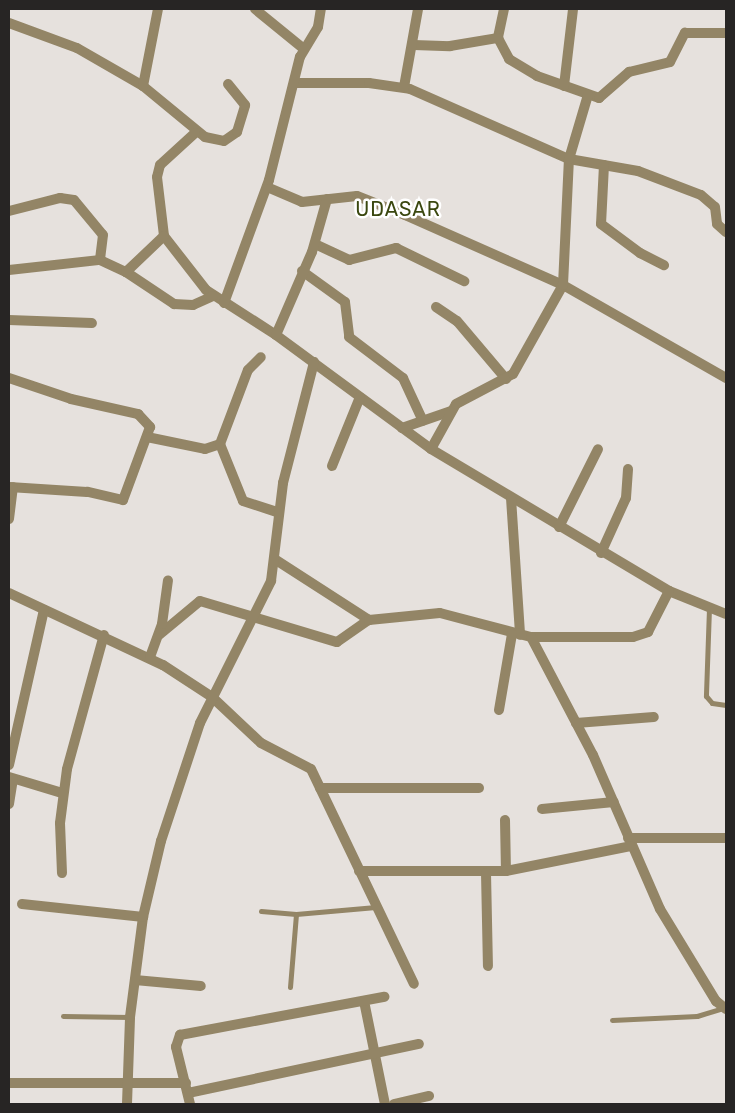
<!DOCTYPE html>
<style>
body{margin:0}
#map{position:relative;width:735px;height:1113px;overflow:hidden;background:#e6e1dd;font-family:Rubik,sans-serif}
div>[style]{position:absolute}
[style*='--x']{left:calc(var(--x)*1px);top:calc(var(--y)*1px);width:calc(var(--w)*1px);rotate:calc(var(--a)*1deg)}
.lane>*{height:5px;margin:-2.5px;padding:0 2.5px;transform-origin:2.5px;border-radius:2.5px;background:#938566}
.street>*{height:10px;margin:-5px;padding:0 5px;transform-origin:5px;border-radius:5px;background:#938566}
span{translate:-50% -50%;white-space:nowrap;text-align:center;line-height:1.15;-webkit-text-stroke:5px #fff;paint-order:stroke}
.quarter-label{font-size:20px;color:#3a470f;letter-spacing:1px}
.frame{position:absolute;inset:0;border:10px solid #272524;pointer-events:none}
</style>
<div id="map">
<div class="lane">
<div style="--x:709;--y:608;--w:88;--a:92"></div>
<div style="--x:706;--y:696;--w:9;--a:49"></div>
<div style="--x:712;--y:703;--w:14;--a:8"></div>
<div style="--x:261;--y:911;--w:35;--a:5"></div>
<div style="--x:296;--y:914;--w:80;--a:-5"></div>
<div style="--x:290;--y:987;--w:73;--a:-85.3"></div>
<div style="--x:63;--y:1016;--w:67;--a:0.9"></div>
<div style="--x:612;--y:1020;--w:85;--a:-2.7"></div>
<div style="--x:697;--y:1016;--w:27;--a:-17"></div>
</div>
<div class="street">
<div style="--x:255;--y:9;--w:63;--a:39.2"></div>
<div style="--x:504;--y:9;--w:30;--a:102"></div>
<div style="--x:498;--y:38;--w:24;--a:62"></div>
<div style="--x:509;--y:59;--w:33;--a:31"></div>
<div style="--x:537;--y:76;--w:66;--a:19.5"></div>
<div style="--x:599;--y:98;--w:40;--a:-41"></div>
<div style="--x:629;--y:72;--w:42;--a:-13.7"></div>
<div style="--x:670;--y:62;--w:33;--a:-63"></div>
<div style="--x:685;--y:33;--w:41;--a:0"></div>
<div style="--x:9;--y:23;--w:72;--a:20.2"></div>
<div style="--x:77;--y:48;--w:76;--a:29.9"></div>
<div style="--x:143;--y:86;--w:80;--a:39.4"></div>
<div style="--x:205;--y:137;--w:19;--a:12"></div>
<div style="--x:224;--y:141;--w:16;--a:-35"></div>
<div style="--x:237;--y:132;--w:28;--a:-73"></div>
<div style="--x:245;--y:105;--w:27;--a:-129"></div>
<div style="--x:414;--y:45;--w:36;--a:2"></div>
<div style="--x:450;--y:46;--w:49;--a:-9.5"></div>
<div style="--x:294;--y:83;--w:75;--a:0"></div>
<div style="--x:369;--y:83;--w:41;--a:8.3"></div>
<div style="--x:410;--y:89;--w:174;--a:23.8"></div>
<div style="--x:569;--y:159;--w:70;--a:9.9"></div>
<div style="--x:638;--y:171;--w:67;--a:20.9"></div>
<div style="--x:701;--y:195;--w:18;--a:41"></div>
<div style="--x:715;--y:207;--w:17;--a:83"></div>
<div style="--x:717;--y:224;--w:12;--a:42"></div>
<div style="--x:143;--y:86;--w:78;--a:-79"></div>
<div style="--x:564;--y:86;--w:78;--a:-83.3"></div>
<div style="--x:404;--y:87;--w:79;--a:-79.8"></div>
<div style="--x:195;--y:133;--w:47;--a:137.6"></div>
<div style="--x:160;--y:165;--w:12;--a:104"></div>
<div style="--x:157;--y:177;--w:59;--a:83.2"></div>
<div style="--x:164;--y:236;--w:68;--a:52.1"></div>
<div style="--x:206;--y:290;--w:83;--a:32.7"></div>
<div style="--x:276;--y:335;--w:192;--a:36.3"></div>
<div style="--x:431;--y:449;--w:277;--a:30.8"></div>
<div style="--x:669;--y:591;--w:61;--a:22"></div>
<div style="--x:604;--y:165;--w:59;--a:92.9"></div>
<div style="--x:601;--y:224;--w:49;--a:36.6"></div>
<div style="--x:640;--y:253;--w:27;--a:27"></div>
<div style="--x:267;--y:187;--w:38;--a:23"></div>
<div style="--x:302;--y:202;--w:55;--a:-6.2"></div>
<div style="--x:357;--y:196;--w:52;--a:21.6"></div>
<div style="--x:405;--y:215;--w:173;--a:23.9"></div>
<div style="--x:563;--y:285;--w:188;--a:29.7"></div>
<div style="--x:9;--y:211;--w:53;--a:-14.3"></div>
<div style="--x:60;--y:198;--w:14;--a:8"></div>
<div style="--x:74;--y:200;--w:45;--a:50.4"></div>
<div style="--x:103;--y:235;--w:25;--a:97"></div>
<div style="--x:315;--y:244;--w:38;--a:25"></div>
<div style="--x:349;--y:260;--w:49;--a:-14.3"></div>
<div style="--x:396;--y:248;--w:76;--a:25.9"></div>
<div style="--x:9;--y:270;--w:92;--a:-6.3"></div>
<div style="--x:100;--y:260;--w:29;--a:25"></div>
<div style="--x:126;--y:272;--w:58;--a:33.7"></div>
<div style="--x:174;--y:304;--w:19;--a:3"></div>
<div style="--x:193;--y:305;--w:22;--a:-24"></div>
<div style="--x:302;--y:271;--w:53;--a:35.8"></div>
<div style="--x:345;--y:302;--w:35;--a:83"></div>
<div style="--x:349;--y:337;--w:68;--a:37.2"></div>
<div style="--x:403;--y:378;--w:47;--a:65.1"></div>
<div style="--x:126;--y:272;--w:52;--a:-43.5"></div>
<div style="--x:224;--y:303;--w:131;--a:-69.9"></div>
<div style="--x:269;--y:180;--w:127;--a:-75.9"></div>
<div style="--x:300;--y:57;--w:35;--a:-59"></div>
<div style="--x:318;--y:27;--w:18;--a:-81"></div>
<div style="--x:436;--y:307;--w:25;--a:34"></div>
<div style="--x:457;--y:321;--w:76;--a:49.8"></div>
<div style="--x:9;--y:320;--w:83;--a:2.1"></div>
<div style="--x:276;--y:335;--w:90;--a:-66.6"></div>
<div style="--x:312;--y:252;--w:55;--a:-74.2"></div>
<div style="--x:9;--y:378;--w:65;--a:18.7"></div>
<div style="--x:71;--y:399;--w:69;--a:12.6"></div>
<div style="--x:138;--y:414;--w:18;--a:47"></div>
<div style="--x:150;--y:427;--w:78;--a:110.3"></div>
<div style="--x:123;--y:500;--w:37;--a:-167"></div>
<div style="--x:87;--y:492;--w:78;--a:-176.3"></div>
<div style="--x:402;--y:428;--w:52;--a:-19.1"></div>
<div style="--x:147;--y:437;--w:59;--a:11.7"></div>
<div style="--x:205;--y:449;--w:16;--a:-18"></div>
<div style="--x:220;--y:444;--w:79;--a:-69.3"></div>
<div style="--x:248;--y:370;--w:18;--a:-45"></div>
<div style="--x:220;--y:444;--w:61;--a:68"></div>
<div style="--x:243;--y:501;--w:36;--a:18"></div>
<div style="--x:431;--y:449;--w:51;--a:-60.9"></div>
<div style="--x:456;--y:404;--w:64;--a:-27.8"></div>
<div style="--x:513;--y:374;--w:102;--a:-60.7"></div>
<div style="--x:563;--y:285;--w:126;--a:-87.3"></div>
<div style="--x:569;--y:159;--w:67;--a:-73.5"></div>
<div style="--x:332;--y:466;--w:74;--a:-67.9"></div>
<div style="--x:511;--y:498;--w:137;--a:86.2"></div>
<div style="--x:9;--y:519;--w:32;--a:-83"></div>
<div style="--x:559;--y:527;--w:87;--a:-63.4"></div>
<div style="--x:601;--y:553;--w:60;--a:-65.6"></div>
<div style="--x:626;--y:498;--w:29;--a:-86"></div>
<div style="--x:276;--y:560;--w:111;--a:32.8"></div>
<div style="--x:9;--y:593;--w:170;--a:25.1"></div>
<div style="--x:163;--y:665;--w:59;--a:33.1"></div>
<div style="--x:212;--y:697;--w:67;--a:43.2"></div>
<div style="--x:261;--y:743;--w:56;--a:27.5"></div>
<div style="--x:311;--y:769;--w:238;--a:64.4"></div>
<div style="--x:159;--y:635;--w:53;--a:-39.7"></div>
<div style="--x:200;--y:601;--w:143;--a:16.7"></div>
<div style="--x:337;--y:642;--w:39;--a:-35"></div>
<div style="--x:369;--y:620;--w:71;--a:-5.6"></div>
<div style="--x:440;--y:613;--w:94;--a:14.8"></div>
<div style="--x:531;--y:637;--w:102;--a:0"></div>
<div style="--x:633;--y:637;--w:16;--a:-18"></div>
<div style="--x:648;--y:632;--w:46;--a:-62.9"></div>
<div style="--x:531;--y:637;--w:133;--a:62.3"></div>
<div style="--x:593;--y:755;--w:168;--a:66.5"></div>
<div style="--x:660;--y:909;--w:108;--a:58.7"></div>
<div style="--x:716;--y:1001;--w:13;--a:39"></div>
<div style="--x:150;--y:657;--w:35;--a:-70"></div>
<div style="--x:162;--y:624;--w:44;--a:-82.2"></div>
<div style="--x:499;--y:710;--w:77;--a:-80.3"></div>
<div style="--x:576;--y:723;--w:78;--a:-4.4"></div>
<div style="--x:9;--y:765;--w:159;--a:-77.3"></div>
<div style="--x:9;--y:777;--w:55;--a:16.8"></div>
<div style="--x:320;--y:788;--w:159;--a:0"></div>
<div style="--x:9;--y:804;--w:25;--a:-81"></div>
<div style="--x:542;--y:809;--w:72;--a:-5.6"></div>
<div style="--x:505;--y:820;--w:51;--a:88.9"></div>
<div style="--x:628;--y:838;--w:98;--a:0"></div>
<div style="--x:359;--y:871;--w:147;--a:0"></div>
<div style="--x:506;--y:871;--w:127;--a:-11.3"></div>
<div style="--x:62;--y:873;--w:50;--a:-92.3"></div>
<div style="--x:60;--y:823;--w:54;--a:-82.6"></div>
<div style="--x:67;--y:769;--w:139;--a:-74.6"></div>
<div style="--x:486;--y:873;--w:93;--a:88.8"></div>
<div style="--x:22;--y:904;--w:122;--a:6.1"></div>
<div style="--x:135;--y:980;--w:66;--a:5.2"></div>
<div style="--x:364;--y:1001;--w:105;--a:78.5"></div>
<div style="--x:9;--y:1083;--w:177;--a:0"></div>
<div style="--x:188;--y:1093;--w:236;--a:-12"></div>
<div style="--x:127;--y:1104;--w:87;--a:-88"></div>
<div style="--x:130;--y:1017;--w:101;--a:-82.6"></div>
<div style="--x:143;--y:917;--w:78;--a:-76.7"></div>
<div style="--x:161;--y:841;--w:124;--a:-71.7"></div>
<div style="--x:200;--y:723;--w:159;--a:-63.4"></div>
<div style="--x:271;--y:581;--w:99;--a:-83"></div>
<div style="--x:283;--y:483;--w:125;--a:-75.6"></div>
<div style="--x:190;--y:1104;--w:59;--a:-103.8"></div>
<div style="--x:176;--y:1047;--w:13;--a:-72"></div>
<div style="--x:180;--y:1035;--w:208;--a:-10.6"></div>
<div style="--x:394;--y:1104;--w:36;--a:-13"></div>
</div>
<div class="quarter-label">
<span style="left:398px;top:209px">UDASAR</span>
</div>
<div class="frame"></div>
</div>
